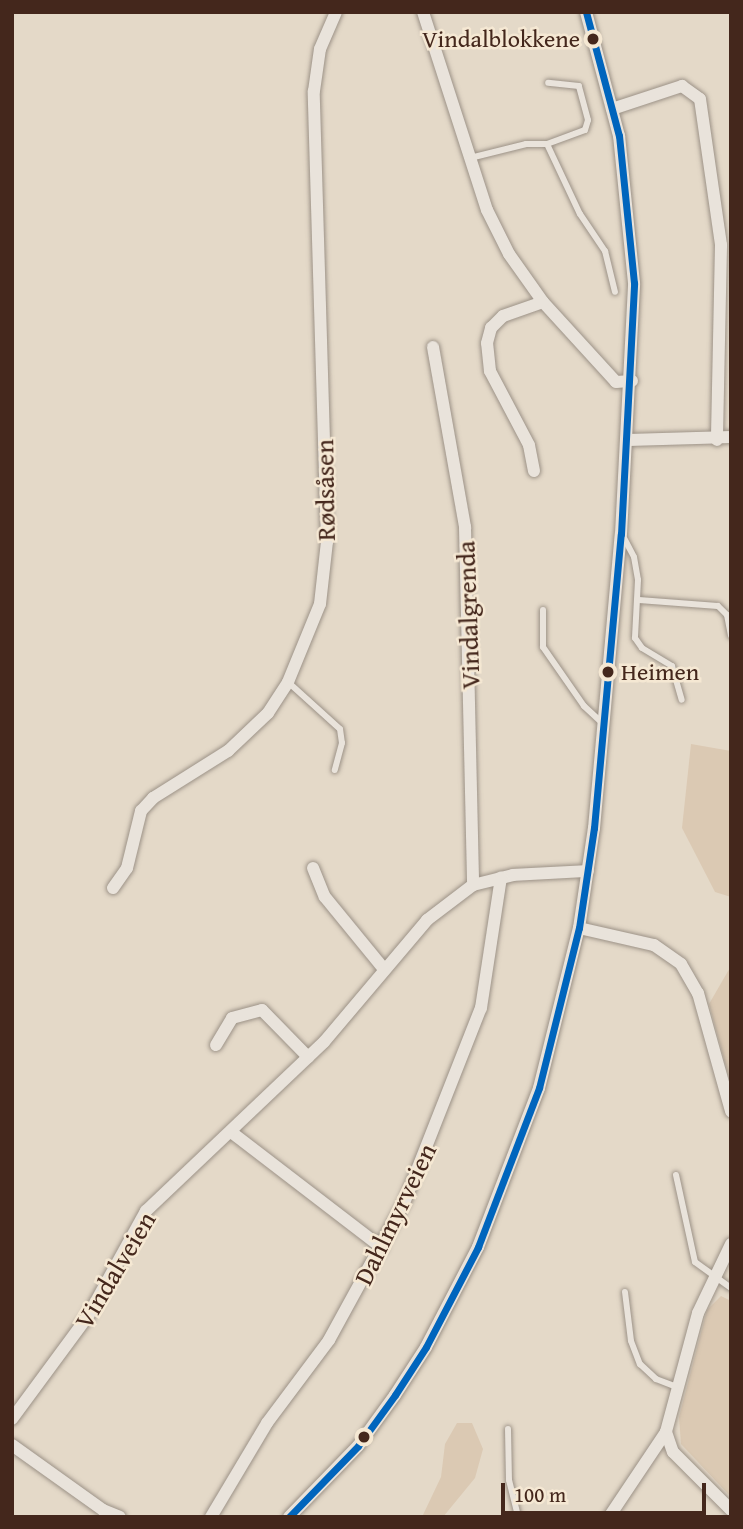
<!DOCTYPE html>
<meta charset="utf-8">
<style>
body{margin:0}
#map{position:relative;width:743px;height:1529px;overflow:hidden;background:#e4d9c8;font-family:"Gentium Book Plus",serif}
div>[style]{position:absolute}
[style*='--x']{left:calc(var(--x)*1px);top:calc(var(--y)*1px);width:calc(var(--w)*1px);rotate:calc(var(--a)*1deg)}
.green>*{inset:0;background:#dbc9b3}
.roads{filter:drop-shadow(0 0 2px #9c9287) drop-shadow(0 0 2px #9c9287)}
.lane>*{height:6px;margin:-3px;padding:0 3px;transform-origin:3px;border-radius:3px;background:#e9e3db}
.street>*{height:12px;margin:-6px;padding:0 6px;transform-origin:6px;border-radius:6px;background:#e9e3db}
.bus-1>*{height:7px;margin:-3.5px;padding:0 3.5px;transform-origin:3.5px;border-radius:3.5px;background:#0065bd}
.dots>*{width:19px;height:19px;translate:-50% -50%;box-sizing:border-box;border:4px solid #f5e8d3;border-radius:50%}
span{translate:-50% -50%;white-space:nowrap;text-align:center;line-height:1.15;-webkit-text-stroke:5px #f5e8d3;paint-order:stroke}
.bus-label{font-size:24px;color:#44271c}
.right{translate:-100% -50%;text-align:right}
.left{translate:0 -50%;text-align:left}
.street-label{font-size:26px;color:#44271c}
.frame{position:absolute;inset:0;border:14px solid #44271c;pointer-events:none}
.scale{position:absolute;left:501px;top:1483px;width:205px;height:32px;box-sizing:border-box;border:4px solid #44271c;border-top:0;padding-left:9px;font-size:21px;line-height:24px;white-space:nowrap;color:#44271c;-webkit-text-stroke:5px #f5e8d3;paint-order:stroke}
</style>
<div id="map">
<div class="green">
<div style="clip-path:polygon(691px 744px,731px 751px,731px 897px,715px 892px,682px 828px)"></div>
<div style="clip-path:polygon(731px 966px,731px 1085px,709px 1004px)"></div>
<div style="clip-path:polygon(721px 1296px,731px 1301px,731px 1497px,681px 1444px,679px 1417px,707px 1310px)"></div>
<div style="clip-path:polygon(457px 1423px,472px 1423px,483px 1449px,475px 1478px,443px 1517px,422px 1517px,441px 1477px,445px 1444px)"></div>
</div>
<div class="roads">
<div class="lane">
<div style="--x:547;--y:144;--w:40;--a:-20.2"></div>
<div style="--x:585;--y:130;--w:10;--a:-73"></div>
<div style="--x:588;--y:120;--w:35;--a:-105"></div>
<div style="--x:579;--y:86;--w:31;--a:-174"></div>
<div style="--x:470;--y:158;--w:58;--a:-14"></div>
<div style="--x:526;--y:144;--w:21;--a:0"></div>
<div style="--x:547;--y:144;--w:77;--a:64.8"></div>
<div style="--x:580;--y:214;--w:45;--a:56"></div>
<div style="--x:605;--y:251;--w:42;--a:76.3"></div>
<div style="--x:624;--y:538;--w:21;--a:62"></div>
<div style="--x:634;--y:557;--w:23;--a:80"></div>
<div style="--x:638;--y:580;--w:58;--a:93"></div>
<div style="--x:635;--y:638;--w:12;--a:55"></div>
<div style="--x:642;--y:648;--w:35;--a:31"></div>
<div style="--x:672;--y:666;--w:35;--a:74"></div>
<div style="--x:639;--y:600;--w:79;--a:4.3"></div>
<div style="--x:718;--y:606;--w:13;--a:45"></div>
<div style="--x:727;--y:615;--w:21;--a:79"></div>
<div style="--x:543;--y:610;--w:37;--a:90"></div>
<div style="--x:543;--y:647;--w:72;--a:55.2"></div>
<div style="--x:584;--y:706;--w:25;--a:43"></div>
<div style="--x:288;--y:682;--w:70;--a:42.1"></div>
<div style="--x:340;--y:729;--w:14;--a:82"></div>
<div style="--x:342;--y:743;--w:28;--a:105"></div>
<div style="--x:676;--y:1175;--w:89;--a:77.7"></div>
<div style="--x:695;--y:1262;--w:44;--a:35.8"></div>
<div style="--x:625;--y:1292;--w:49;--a:83"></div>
<div style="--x:631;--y:1341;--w:25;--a:69"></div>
<div style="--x:640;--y:1364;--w:22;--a:43"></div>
<div style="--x:656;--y:1379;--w:22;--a:21"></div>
<div style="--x:508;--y:1429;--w:51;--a:88.9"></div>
<div style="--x:509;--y:1480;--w:38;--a:76"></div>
</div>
<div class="street">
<div style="--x:423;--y:12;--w:208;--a:72.1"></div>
<div style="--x:487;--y:210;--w:49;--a:63.4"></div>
<div style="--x:509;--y:254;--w:59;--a:54.7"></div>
<div style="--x:543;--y:302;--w:108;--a:47.6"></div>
<div style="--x:616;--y:382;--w:16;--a:-4"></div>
<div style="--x:612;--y:109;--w:74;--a:-18.2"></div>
<div style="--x:682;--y:86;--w:22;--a:36"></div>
<div style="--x:700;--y:99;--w:148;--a:81.8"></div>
<div style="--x:721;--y:245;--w:195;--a:91.2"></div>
<div style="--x:433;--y:347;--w:183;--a:79.9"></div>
<div style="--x:465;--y:527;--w:358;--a:88.7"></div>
<div style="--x:628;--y:440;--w:103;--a:-1.7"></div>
<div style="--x:534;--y:471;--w:26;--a:-101"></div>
<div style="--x:529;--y:445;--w:84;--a:-117.8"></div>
<div style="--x:490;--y:371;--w:28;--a:-96"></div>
<div style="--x:487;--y:343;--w:16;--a:-75"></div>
<div style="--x:491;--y:328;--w:17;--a:-45"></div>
<div style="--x:503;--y:316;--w:42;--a:-19.3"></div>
<div style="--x:313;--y:868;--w:31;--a:68"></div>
<div style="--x:325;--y:897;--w:93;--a:50.7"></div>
<div style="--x:113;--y:888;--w:24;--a:-55"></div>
<div style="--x:127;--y:868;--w:59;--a:-76.2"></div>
<div style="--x:141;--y:811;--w:18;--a:-47"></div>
<div style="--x:153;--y:798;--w:89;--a:-32.1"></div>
<div style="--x:228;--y:751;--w:55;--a:-43.5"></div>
<div style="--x:268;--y:713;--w:37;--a:-57"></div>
<div style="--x:288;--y:682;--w:84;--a:-67.7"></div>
<div style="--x:320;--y:604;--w:62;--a:-83.6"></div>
<div style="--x:327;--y:542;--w:451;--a:-91.7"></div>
<div style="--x:314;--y:91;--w:42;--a:-81.9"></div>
<div style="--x:320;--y:49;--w:40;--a:-66.6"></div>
<div style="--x:579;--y:928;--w:77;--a:12.8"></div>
<div style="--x:654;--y:945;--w:33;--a:35"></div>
<div style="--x:681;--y:964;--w:34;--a:60"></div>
<div style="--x:698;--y:993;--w:123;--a:74.4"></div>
<div style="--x:216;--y:1045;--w:31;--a:-59"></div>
<div style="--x:232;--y:1018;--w:31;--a:-15"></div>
<div style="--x:262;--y:1010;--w:66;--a:45.6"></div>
<div style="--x:231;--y:1132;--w:190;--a:37.5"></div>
<div style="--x:731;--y:1244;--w:76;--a:115.6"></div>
<div style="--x:698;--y:1313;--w:123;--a:105.1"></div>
<div style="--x:666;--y:1432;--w:21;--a:71"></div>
<div style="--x:673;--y:1452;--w:82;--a:45"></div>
<div style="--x:12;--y:1419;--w:128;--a:-53.6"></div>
<div style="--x:88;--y:1316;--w:120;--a:-61.1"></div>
<div style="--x:146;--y:1211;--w:245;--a:-43.5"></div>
<div style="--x:324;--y:1042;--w:160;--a:-49.8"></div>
<div style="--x:427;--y:920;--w:58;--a:-37.3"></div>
<div style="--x:473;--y:885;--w:41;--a:-14"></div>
<div style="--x:513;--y:875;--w:75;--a:-3.1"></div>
<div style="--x:12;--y:1445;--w:112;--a:35.5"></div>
<div style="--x:103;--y:1510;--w:18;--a:22"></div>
<div style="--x:211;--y:1517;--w:109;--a:-59.2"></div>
<div style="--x:267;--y:1423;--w:104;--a:-53.2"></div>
<div style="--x:329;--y:1340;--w:156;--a:-61.3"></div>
<div style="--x:404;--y:1203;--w:210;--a:-68.5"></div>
<div style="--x:481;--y:1008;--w:132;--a:-81.3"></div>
<div style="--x:289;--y:1517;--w:99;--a:-45.8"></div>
<div style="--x:358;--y:1446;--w:63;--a:-54"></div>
<div style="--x:395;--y:1395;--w:57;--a:-57.1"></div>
<div style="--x:426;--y:1347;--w:113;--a:-62.5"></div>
<div style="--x:478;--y:1247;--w:170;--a:-69"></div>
<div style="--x:539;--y:1088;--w:165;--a:-76"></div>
<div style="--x:579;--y:928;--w:101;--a:-81.5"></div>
<div style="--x:594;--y:828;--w:295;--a:-84.8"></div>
<div style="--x:621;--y:534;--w:251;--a:-87"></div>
<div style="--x:634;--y:283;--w:148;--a:-95.8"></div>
<div style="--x:619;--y:136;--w:128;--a:-104.9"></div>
<div style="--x:609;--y:1517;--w:102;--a:-56.2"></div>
</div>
</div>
<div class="bus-1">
<div style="--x:289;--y:1517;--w:99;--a:-45.8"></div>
<div style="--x:358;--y:1446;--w:63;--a:-54"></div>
<div style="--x:395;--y:1395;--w:57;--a:-57.1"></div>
<div style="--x:426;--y:1347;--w:113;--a:-62.5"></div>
<div style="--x:478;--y:1247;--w:170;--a:-69"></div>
<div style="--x:539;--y:1088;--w:165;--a:-76"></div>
<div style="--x:579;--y:928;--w:101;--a:-81.5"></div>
<div style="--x:594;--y:828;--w:295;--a:-84.8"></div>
<div style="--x:621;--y:534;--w:251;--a:-87"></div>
<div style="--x:634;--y:283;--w:148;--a:-95.8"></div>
<div style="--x:619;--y:136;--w:128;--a:-104.9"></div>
</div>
<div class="dots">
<div style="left:593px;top:39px;background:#44271c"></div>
<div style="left:608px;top:672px;background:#44271c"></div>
<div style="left:364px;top:1437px;background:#44271c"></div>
</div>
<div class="bus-label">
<span class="right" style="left:580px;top:39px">Vindalblokkene</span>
<span class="left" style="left:621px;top:672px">Heimen</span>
</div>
<div class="street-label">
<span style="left:325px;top:490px;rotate:-91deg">Rødsåsen</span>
<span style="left:468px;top:615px;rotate:-92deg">Vindalgrenda</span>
<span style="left:395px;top:1214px;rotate:-64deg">Dahlmyrveien</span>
<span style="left:115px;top:1270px;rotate:-59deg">Vindalveien</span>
</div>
<div class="frame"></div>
<div class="scale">100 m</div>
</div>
